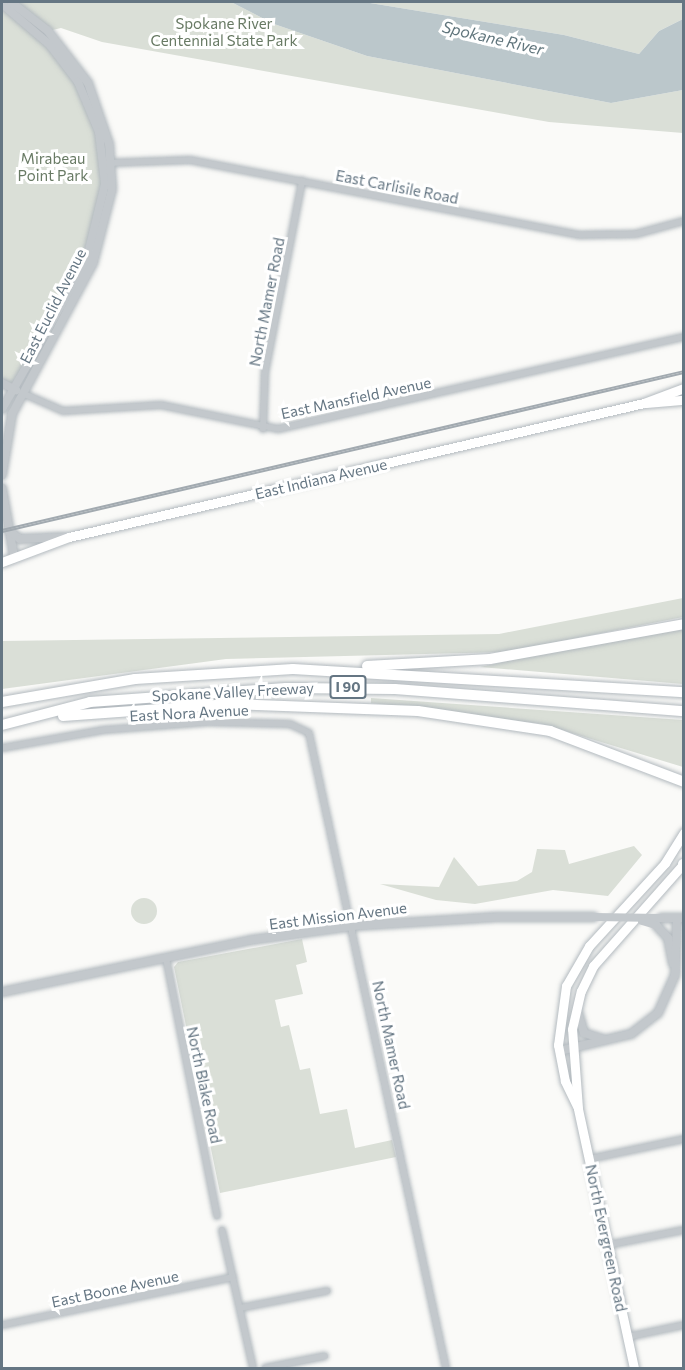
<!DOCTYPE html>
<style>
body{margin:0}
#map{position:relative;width:685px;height:1370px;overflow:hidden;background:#fafaf8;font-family:Commissioner,sans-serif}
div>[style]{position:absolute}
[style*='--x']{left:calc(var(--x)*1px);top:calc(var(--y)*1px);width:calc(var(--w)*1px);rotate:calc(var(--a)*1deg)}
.green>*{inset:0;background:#dadfd7}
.round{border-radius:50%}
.water>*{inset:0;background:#bbc7cb}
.roads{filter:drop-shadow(0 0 2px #b3babf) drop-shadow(0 0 2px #b3babf)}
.minor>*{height:6px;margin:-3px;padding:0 3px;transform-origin:3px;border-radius:3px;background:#c3c8cc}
.tertiary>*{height:8px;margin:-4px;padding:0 4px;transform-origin:4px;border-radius:4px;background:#c3c8cc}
.secondary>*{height:9px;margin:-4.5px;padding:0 4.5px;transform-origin:4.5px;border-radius:4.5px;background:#fff}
.primary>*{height:9px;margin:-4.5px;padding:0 4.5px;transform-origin:4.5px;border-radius:4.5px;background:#fff}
.motorway>*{height:10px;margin:-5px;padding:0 5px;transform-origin:5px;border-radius:5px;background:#fff}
.rail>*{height:4px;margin-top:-2px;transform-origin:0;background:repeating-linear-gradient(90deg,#fff 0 4.5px,#a2aab0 0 9px);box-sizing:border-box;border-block:2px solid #a2aab0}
.tertiary-bridge>*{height:8px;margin:-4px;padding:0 4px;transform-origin:4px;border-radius:4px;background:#c3c8cc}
span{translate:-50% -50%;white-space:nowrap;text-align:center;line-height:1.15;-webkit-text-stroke:6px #fff;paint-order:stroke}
.shield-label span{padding:2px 4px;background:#fff;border:2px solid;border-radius:4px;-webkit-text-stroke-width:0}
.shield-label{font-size:14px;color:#657683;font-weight:700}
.park-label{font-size:15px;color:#687a64}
.street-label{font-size:15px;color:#657683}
.water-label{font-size:16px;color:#60757c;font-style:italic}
.frame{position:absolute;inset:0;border:3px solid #657683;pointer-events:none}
</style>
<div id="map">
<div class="green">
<div style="clip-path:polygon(13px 2px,231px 2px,274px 24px,367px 56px,611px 103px,683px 90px,683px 133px,549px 122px,102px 42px,61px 28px,48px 31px)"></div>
<div style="clip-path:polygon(364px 2px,683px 2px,683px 19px,659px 31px,639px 54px,564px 35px)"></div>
<div style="clip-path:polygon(2px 4px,70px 70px,99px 132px,103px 209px,97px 236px,12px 388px,2px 383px)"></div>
<div style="clip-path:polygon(683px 598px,683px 617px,506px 652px,226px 659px,2px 689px,2px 641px,499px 634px)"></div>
<div style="clip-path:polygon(683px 628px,683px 684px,480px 667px,637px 633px)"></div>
<div style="clip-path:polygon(371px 698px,683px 720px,683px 767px,542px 724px,371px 703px)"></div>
<div style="clip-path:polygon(634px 846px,642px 855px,608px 896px,553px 890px,475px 904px,436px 900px,380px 884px,439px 887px,454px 857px,478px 886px,517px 881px,532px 872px,537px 849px,565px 850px,569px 864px)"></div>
<div class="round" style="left:131px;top:898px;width:26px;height:26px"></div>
<div style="clip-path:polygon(302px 939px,307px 962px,296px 965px,303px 994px,275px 1000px,281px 1027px,289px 1025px,300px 1070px,310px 1068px,320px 1114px,347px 1109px,355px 1148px,392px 1140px,396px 1157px,220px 1193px,174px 967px,178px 962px)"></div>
</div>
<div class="water">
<div style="clip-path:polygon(231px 2px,364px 2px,564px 35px,639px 54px,659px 31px,683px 19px,683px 90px,611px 103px,367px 56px,274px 24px)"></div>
</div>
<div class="roads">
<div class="minor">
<div style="--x:108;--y:163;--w:82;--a:-2.1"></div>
<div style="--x:190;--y:160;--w:396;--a:10.9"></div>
<div style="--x:579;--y:235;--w:57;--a:-1"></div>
<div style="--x:636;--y:234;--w:50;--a:-15.2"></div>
<div style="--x:22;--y:393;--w:45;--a:23.7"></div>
<div style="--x:63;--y:411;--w:98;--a:-3.5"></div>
<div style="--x:161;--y:405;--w:119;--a:11.6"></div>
<div style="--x:278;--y:429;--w:416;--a:-12.8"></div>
<div style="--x:263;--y:429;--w:57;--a:-88"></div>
<div style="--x:265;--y:372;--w:195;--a:-79"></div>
<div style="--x:2;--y:748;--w:103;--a:-10.1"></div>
<div style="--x:103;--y:730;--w:105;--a:-4.4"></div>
<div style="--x:208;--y:722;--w:82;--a:1.4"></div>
<div style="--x:290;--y:724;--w:21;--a:25"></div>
<div style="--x:309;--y:733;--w:650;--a:77.83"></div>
<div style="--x:166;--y:958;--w:263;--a:78.8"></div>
<div style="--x:589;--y:1159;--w:97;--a:-11.9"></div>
<div style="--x:222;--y:1230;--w:141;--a:77.3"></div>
<div style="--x:608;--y:1245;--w:77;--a:-11.2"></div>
<div style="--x:240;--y:1308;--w:89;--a:-11.1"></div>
<div style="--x:2;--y:1325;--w:236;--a:-11.7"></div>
<div style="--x:627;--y:1337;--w:58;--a:-11.9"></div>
<div style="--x:265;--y:1368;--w:61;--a:-11.3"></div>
</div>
<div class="tertiary">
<div style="--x:2;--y:4;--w:63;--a:40.5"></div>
<div style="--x:50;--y:45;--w:46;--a:52.9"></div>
<div style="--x:78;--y:82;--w:54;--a:67.2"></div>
<div style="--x:99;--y:132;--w:52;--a:83.4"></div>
<div style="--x:105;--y:184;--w:80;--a:103.7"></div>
<div style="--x:86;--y:262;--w:169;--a:119.7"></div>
<div style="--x:2;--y:383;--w:16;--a:27"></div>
<div style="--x:2;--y:475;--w:62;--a:-80.7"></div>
<div style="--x:12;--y:414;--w:171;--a:-61.8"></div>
<div style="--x:93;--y:263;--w:76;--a:-75.6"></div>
<div style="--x:112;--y:189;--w:45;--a:-93.8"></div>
<div style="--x:109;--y:144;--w:65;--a:-109"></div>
<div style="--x:88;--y:83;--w:66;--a:-127.6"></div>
<div style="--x:48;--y:31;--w:47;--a:-141.9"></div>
<div style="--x:2;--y:488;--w:69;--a:80"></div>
<div style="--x:8;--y:530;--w:15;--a:37"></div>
<div style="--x:20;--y:539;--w:44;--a:-2.6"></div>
<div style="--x:661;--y:918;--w:23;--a:0"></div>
<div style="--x:656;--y:925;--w:18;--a:47"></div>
<div style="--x:668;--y:938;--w:26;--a:79"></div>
<div style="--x:2;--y:992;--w:254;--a:-11.8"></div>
<div style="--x:251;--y:940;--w:103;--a:-7.8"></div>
<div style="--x:353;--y:926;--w:144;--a:-3.6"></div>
<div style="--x:497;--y:917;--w:97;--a:0"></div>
<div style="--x:578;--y:1012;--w:22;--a:74"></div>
<div style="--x:584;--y:1033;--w:22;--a:18"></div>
<div style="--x:559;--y:1051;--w:74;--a:-13.3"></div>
<div style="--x:631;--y:1034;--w:34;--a:-38"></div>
<div style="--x:658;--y:1013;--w:42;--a:-65.9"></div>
<div style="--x:675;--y:975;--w:57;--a:-88"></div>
</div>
<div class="secondary">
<div style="--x:646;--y:403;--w:38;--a:-5"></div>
<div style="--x:2;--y:562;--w:72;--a:-20.5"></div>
<div style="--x:69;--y:537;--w:590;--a:-13.12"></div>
<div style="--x:644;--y:403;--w:43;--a:-20.6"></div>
</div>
<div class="primary">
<div style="--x:577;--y:1106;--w:28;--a:-116"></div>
<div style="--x:565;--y:1081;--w:37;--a:-101"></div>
<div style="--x:558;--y:1045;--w:60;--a:-82.3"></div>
<div style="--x:566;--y:986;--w:46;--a:-60.1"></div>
<div style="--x:589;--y:946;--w:113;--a:-47.5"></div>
<div style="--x:665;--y:863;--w:36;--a:-58"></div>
<div style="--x:634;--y:1368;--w:266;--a:-102.2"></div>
<div style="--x:578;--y:1108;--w:79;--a:-94.3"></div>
<div style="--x:572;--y:1029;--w:39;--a:-77"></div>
<div style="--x:581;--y:991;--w:28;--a:-64"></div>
<div style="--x:593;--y:966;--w:137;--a:-48.5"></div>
</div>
<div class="motorway">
<div style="--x:367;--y:666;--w:123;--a:-3.3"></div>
<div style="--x:490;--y:659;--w:197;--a:-10.2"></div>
<div style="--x:2;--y:702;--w:135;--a:-9.8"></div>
<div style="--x:135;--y:679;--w:158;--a:-3.6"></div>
<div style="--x:293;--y:669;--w:392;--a:3.4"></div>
<div style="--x:63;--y:716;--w:167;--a:-4.1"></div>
<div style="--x:230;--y:704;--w:188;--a:2.1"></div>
<div style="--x:418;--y:711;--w:134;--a:8.6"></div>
<div style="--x:550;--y:731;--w:143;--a:20.8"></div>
<div style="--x:2;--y:725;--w:91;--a:-14.6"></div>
<div style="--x:90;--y:702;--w:196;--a:-4.1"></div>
<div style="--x:286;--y:688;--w:109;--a:0.5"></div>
<div style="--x:395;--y:689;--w:290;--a:4.4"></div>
<div style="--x:683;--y:864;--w:1;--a:0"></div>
</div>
</div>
<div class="rail">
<div style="--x:2;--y:531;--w:700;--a:-13.12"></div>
</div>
<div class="tertiary-bridge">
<div style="--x:594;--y:917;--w:67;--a:0.9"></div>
<div style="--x:642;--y:921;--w:15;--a:16"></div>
</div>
<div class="shield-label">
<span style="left:348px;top:687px">I 90</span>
</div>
<div class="park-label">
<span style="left:224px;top:32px">Spokane River<br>Centennial State Park</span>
<span style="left:53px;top:167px">Mirabeau<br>Point Park</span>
</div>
<div class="street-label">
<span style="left:397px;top:187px;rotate:11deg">East Carlisile Road</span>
<span style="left:267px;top:302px;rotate:-79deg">North Mamer Road</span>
<span style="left:53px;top:306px;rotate:-63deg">East Euclid Avenue</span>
<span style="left:356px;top:398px;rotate:-12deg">East Mansfield Avenue</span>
<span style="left:321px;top:479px;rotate:-13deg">East Indiana Avenue</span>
<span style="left:233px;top:692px;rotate:-3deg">Spokane Valley Freeway</span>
<span style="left:189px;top:713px;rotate:-3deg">East Nora Avenue</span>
<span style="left:338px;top:916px;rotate:-7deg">East Mission Avenue</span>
<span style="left:391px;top:1045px;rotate:78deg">North Mamer Road</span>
<span style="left:204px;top:1085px;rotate:78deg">North Blake Road</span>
<span style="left:606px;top:1238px;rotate:78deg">North Evergreen Road</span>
<span style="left:115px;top:1289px;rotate:-12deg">East Boone Avenue</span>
</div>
<div class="water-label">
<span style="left:493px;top:38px;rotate:13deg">Spokane River</span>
</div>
<div class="frame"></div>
</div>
